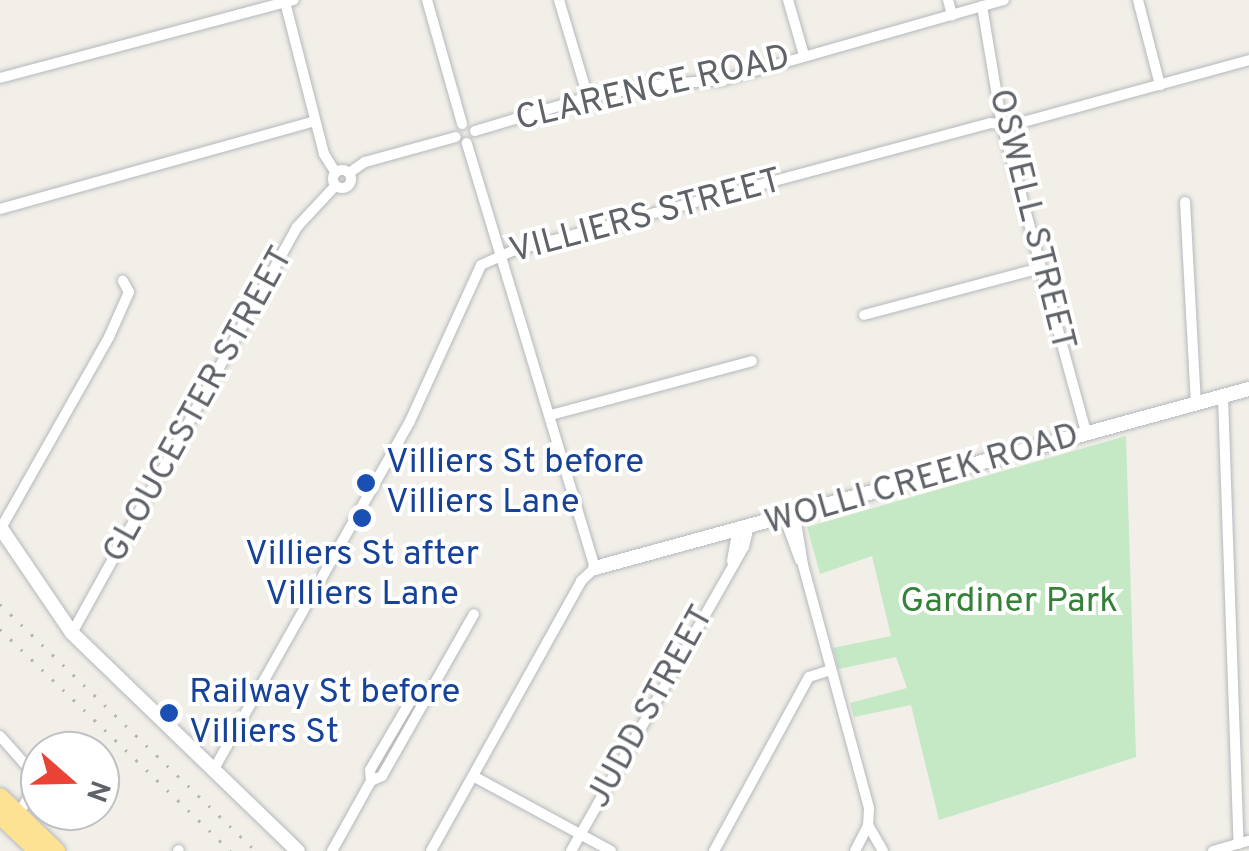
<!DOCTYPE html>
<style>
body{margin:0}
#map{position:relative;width:1249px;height:851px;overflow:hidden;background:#f1efe8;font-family:Overpass,sans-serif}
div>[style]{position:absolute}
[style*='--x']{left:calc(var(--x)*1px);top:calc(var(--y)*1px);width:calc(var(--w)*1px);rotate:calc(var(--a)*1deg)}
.green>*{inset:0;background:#c5e8c5}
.roads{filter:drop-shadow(0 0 2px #b5b8bc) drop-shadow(0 0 2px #b5b8bc)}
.street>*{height:10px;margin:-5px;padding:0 5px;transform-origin:5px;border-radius:5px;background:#fff}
.street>.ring{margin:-5px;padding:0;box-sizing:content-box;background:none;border:10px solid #fff;border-radius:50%}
.secondary>*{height:14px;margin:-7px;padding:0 7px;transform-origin:7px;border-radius:7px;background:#fff}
.highway>*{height:18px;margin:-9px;padding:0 9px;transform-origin:9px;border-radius:9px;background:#fde293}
.rail>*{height:2.5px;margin-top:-1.25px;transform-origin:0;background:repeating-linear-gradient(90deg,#b6b7b8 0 2.5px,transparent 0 14.5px)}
.dots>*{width:28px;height:28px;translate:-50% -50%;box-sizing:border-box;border:5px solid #fff;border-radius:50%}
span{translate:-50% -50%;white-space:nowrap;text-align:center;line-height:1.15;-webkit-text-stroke:8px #fff;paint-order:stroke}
.street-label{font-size:35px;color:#5f6368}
.transit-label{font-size:35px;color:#164399}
.left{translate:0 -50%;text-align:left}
.park-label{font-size:35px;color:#348238}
.north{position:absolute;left:20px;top:731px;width:100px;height:100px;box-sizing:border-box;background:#fff;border:2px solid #bfc1c3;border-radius:50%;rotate:110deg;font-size:28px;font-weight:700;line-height:40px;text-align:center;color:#5f6368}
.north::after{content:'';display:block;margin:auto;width:35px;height:45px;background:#ea4335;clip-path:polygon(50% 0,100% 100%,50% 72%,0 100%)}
</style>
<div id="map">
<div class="green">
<div style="clip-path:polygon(1126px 436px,1136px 757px,939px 820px,911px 705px,854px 717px,850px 703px,907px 688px,896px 657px,838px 669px,833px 648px,891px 636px,872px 556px,820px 574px,807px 527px)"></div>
</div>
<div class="roads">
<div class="street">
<div style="--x:427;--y:0;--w:129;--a:74.2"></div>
<div style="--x:559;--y:0;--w:101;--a:73.4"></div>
<div style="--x:788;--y:0;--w:57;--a:73.8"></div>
<div style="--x:948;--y:0;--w:16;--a:75"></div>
<div style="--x:1138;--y:0;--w:88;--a:75.5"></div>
<div style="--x:285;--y:2;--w:157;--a:75.6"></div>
<div style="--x:324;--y:154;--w:22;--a:58"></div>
<div style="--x:982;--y:6;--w:121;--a:80.5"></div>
<div style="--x:1002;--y:125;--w:319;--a:74.7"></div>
<div style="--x:0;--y:78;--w:304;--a:-14.9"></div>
<div style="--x:475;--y:131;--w:118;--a:-16.7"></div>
<div style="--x:588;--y:97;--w:67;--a:-10.3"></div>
<div style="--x:654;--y:85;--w:69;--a:-4.1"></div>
<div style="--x:723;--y:80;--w:292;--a:-15.9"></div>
<div class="ring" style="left:333px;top:170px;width:8px;height:8px"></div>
<div style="--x:349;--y:173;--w:19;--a:-35"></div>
<div style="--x:365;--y:162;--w:94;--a:-15.4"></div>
<div style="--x:1185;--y:202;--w:201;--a:86.9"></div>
<div style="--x:0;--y:209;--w:327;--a:-15.6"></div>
<div style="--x:864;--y:315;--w:183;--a:-14.9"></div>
<div style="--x:1223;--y:397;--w:447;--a:88"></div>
<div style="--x:551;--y:415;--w:208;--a:-15"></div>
<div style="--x:795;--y:516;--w:50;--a:80.7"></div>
<div style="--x:803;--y:565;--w:252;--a:74.8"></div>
<div style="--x:869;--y:808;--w:17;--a:93"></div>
<div style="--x:868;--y:825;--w:30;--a:60"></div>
<div style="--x:785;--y:519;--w:44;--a:69.9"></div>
<div style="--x:1;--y:528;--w:219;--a:-60.5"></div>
<div style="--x:109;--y:337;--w:49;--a:-66"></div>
<div style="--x:129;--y:292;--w:13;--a:-119"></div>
<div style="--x:732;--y:561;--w:29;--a:-80"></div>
<div style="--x:72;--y:633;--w:464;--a:-61"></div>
<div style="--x:297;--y:227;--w:57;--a:-47.1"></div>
<div style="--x:0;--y:736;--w:59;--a:48.4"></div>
<div style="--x:39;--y:780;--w:44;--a:121.2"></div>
<div style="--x:214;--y:769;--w:399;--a:-60.6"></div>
<div style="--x:410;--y:421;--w:171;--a:-65.5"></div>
<div style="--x:481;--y:265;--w:35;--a:-24"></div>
<div style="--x:513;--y:251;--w:494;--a:-15"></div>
<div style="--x:990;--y:123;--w:22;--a:5"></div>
<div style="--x:1012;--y:125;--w:246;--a:-15.3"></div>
<div style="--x:473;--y:776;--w:157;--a:28.5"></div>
<div style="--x:371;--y:781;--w:12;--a:-24"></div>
<div style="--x:382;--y:776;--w:186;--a:-60.4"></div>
<div style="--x:178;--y:851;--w:1;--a:-45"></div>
<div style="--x:332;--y:851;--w:80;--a:-60.9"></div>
<div style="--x:371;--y:781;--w:11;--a:-95"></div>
<div style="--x:370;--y:770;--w:81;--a:-59.6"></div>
<div style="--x:431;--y:851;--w:309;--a:-60.9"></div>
<div style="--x:581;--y:581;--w:19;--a:-43"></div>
<div style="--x:595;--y:568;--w:444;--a:-106.8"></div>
<div style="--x:571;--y:851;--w:350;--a:-60.4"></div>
<div style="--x:744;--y:547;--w:18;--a:-77"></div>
<div style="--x:714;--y:851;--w:198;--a:-61.4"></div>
<div style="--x:809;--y:677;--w:22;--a:-18"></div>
<div style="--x:855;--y:851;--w:29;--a:-63"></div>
<div style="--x:1213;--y:851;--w:37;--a:-16"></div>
</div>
<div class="secondary">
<div style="--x:0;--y:527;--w:128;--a:55.8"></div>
<div style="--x:72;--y:633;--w:314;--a:44"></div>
<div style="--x:595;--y:568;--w:678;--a:-15.31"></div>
</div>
<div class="highway">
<div style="--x:0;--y:797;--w:78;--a:44"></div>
<div style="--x:0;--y:815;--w:52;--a:43.5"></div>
</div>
</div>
<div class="rail">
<div style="--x:0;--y:604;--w:356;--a:44"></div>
<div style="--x:0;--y:629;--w:320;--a:43.9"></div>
</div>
<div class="dots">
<div style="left:366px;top:483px;background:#1a4fb4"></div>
<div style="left:362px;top:518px;background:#1a4fb4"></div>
<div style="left:169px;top:713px;background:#1a4fb4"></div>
</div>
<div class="street-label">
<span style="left:653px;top:89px;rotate:-13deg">CLARENCE ROAD</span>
<span style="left:646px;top:217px;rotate:-15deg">VILLIERS STREET</span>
<span style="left:1031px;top:220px;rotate:76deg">OSWELL STREET</span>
<span style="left:199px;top:405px;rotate:-61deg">GLOUCESTER STREET</span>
<span style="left:922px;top:480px;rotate:-16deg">WOLLI CREEK ROAD</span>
<span style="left:651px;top:707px;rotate:-61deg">JUDD STREET</span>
</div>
<div class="transit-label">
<span class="left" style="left:386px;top:483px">Villiers St before<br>Villiers Lane</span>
<span style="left:362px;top:575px">Villiers St after<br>Villiers Lane</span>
<span class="left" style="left:189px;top:713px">Railway St before<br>Villiers St</span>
</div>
<div class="park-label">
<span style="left:1009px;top:602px">Gardiner Park</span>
</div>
<div class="north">N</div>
</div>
